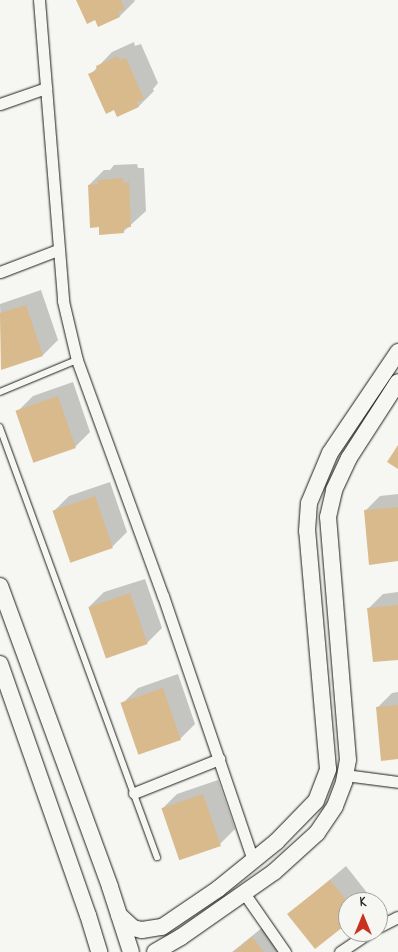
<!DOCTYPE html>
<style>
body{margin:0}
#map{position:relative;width:398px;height:952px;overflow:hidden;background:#f6f6f2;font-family:"Indie Flower",sans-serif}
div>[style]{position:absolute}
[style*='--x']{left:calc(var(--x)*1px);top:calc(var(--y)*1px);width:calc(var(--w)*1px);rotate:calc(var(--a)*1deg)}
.shadow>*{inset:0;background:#0003}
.building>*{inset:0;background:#d9ba8d;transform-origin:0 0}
.roads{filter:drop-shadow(0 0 1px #1c1c1c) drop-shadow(0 0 1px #1c1c1c)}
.lane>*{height:5.5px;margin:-2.75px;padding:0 2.75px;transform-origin:2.75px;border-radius:2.75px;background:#f6f6f2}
.street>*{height:11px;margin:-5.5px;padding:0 5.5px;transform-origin:5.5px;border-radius:5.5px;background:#f6f6f2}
.secondary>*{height:16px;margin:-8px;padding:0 8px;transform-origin:8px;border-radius:8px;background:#f6f6f2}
span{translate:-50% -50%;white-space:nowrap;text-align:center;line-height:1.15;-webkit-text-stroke:4.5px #f6f6f2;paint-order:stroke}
.north{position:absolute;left:338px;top:892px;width:50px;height:50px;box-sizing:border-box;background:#f6f6f2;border:1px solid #9f9f9c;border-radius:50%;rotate:0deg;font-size:14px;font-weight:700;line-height:20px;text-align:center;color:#1c1c1c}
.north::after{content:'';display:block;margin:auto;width:18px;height:22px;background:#c8321e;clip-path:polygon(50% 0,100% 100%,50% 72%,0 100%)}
</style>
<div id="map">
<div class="shadow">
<div style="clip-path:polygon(77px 0,134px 0,135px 1px,120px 16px,96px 19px)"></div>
<div style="clip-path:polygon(134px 42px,135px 46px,141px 44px,158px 83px,153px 89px,154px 91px,139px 106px,118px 115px,90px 75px,112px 52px)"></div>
<div style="clip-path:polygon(137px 164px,138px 168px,144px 168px,146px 211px,123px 232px,89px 185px,104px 170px,110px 170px,114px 165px)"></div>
<div style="clip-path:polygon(41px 290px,58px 340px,43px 355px,2px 369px,0 304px)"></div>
<div style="clip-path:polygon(73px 382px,90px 432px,75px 447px,18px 411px,33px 396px)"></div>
<div style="clip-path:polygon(110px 482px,127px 532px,112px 547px,54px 511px,69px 496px)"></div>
<div style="clip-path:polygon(398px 494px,398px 560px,365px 511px,380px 496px)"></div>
<div style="clip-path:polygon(145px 579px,162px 628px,147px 643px,89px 607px,104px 592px)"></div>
<div style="clip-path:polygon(398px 592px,398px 658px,368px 609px,383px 594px)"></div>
<div style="clip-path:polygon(178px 674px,195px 724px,180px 739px,123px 703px,138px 688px)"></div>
<div style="clip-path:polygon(398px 692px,398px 758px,377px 708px,392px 693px)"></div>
<div style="clip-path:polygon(218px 780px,235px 829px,220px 844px,162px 809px,177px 794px)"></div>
<div style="clip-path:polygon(346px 866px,372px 899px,369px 902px,348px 902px,348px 921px,289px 914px)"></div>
<div style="clip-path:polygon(268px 923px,291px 952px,232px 952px)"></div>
</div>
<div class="building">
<div style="clip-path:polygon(76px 0,121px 0,125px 9px,118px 12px,120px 17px,98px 27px,95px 20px,87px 24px)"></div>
<div style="clip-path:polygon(118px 56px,120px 60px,126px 58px,144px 99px,137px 102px,139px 107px,117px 117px,114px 110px,106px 114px,88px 74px,97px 70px,96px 66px)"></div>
<div style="clip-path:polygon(123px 178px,123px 183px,129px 182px,131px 227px,124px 228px,124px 233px,99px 235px,99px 227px,90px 228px,88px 185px,98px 184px,98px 180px)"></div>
<div style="clip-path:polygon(26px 305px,43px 356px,1px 370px,0 313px)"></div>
<div style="left:58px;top:396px;width:55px;height:45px;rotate:71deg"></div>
<div style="clip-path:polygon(398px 445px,398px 469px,387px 462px)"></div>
<div style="left:95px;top:496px;width:55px;height:45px;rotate:71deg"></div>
<div style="clip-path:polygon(398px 507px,398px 561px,369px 565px,364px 510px)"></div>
<div style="left:130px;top:593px;width:54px;height:44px;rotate:71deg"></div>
<div style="clip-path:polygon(398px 605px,398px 660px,373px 662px,367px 608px)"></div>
<div style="left:163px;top:688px;width:55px;height:45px;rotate:71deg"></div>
<div style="clip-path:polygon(398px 705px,398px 759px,381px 761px,376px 707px)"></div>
<div style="left:203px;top:794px;width:55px;height:44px;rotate:71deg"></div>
<div style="clip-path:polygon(330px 880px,348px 902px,348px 923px,315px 949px,287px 914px)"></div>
<div style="clip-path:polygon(252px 937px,264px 952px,234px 952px)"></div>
</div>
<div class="roads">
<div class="lane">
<div style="--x:0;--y:392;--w:83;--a:-22.6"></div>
<div style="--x:0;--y:427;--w:458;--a:69.9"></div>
</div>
<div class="street">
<div style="--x:39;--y:0;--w:302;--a:85.4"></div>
<div style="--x:63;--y:301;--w:61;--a:76.7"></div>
<div style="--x:77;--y:360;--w:251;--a:70"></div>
<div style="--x:163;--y:596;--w:279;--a:71.2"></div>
<div style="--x:0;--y:104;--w:49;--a:-19.2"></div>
<div style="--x:0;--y:272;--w:62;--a:-20.8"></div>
<div style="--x:345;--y:775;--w:53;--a:7.5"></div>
<div style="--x:134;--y:793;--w:92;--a:-21.8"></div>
<div style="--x:244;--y:893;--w:72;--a:55.2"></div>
<div style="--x:378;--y:927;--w:22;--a:-27"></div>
<div style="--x:340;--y:952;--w:36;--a:-34"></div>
</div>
<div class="secondary">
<div style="--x:0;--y:586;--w:320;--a:69.9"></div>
<div style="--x:110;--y:887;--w:68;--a:72.1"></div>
<div style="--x:0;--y:664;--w:266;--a:70.7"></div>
<div style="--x:88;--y:915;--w:39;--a:73"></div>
<div style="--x:119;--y:915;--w:19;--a:43"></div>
<div style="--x:133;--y:928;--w:9;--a:13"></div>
<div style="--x:142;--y:930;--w:20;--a:-9"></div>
<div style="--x:162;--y:927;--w:68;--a:-34.2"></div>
<div style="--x:218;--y:889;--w:75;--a:-39"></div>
<div style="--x:276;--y:842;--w:57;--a:-45.7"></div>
<div style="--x:316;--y:801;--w:34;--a:-69"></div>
<div style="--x:328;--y:769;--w:239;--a:-95"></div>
<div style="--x:307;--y:531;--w:28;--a:-86"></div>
<div style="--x:309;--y:503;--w:54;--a:-67.2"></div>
<div style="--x:330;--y:453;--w:122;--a:-56"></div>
<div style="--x:155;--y:952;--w:30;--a:-30"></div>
<div style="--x:181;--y:937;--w:113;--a:-35"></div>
<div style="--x:274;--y:872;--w:58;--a:-42.2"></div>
<div style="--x:317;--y:833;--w:32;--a:-56"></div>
<div style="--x:335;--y:806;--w:26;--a:-69"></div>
<div style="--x:344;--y:782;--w:22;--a:-80"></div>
<div style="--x:348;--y:760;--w:244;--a:-94.7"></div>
<div style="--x:328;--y:517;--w:28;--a:-77"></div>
<div style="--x:334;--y:490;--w:35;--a:-65"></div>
<div style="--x:349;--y:458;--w:90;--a:-57.2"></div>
</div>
</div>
<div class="north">K</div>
</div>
